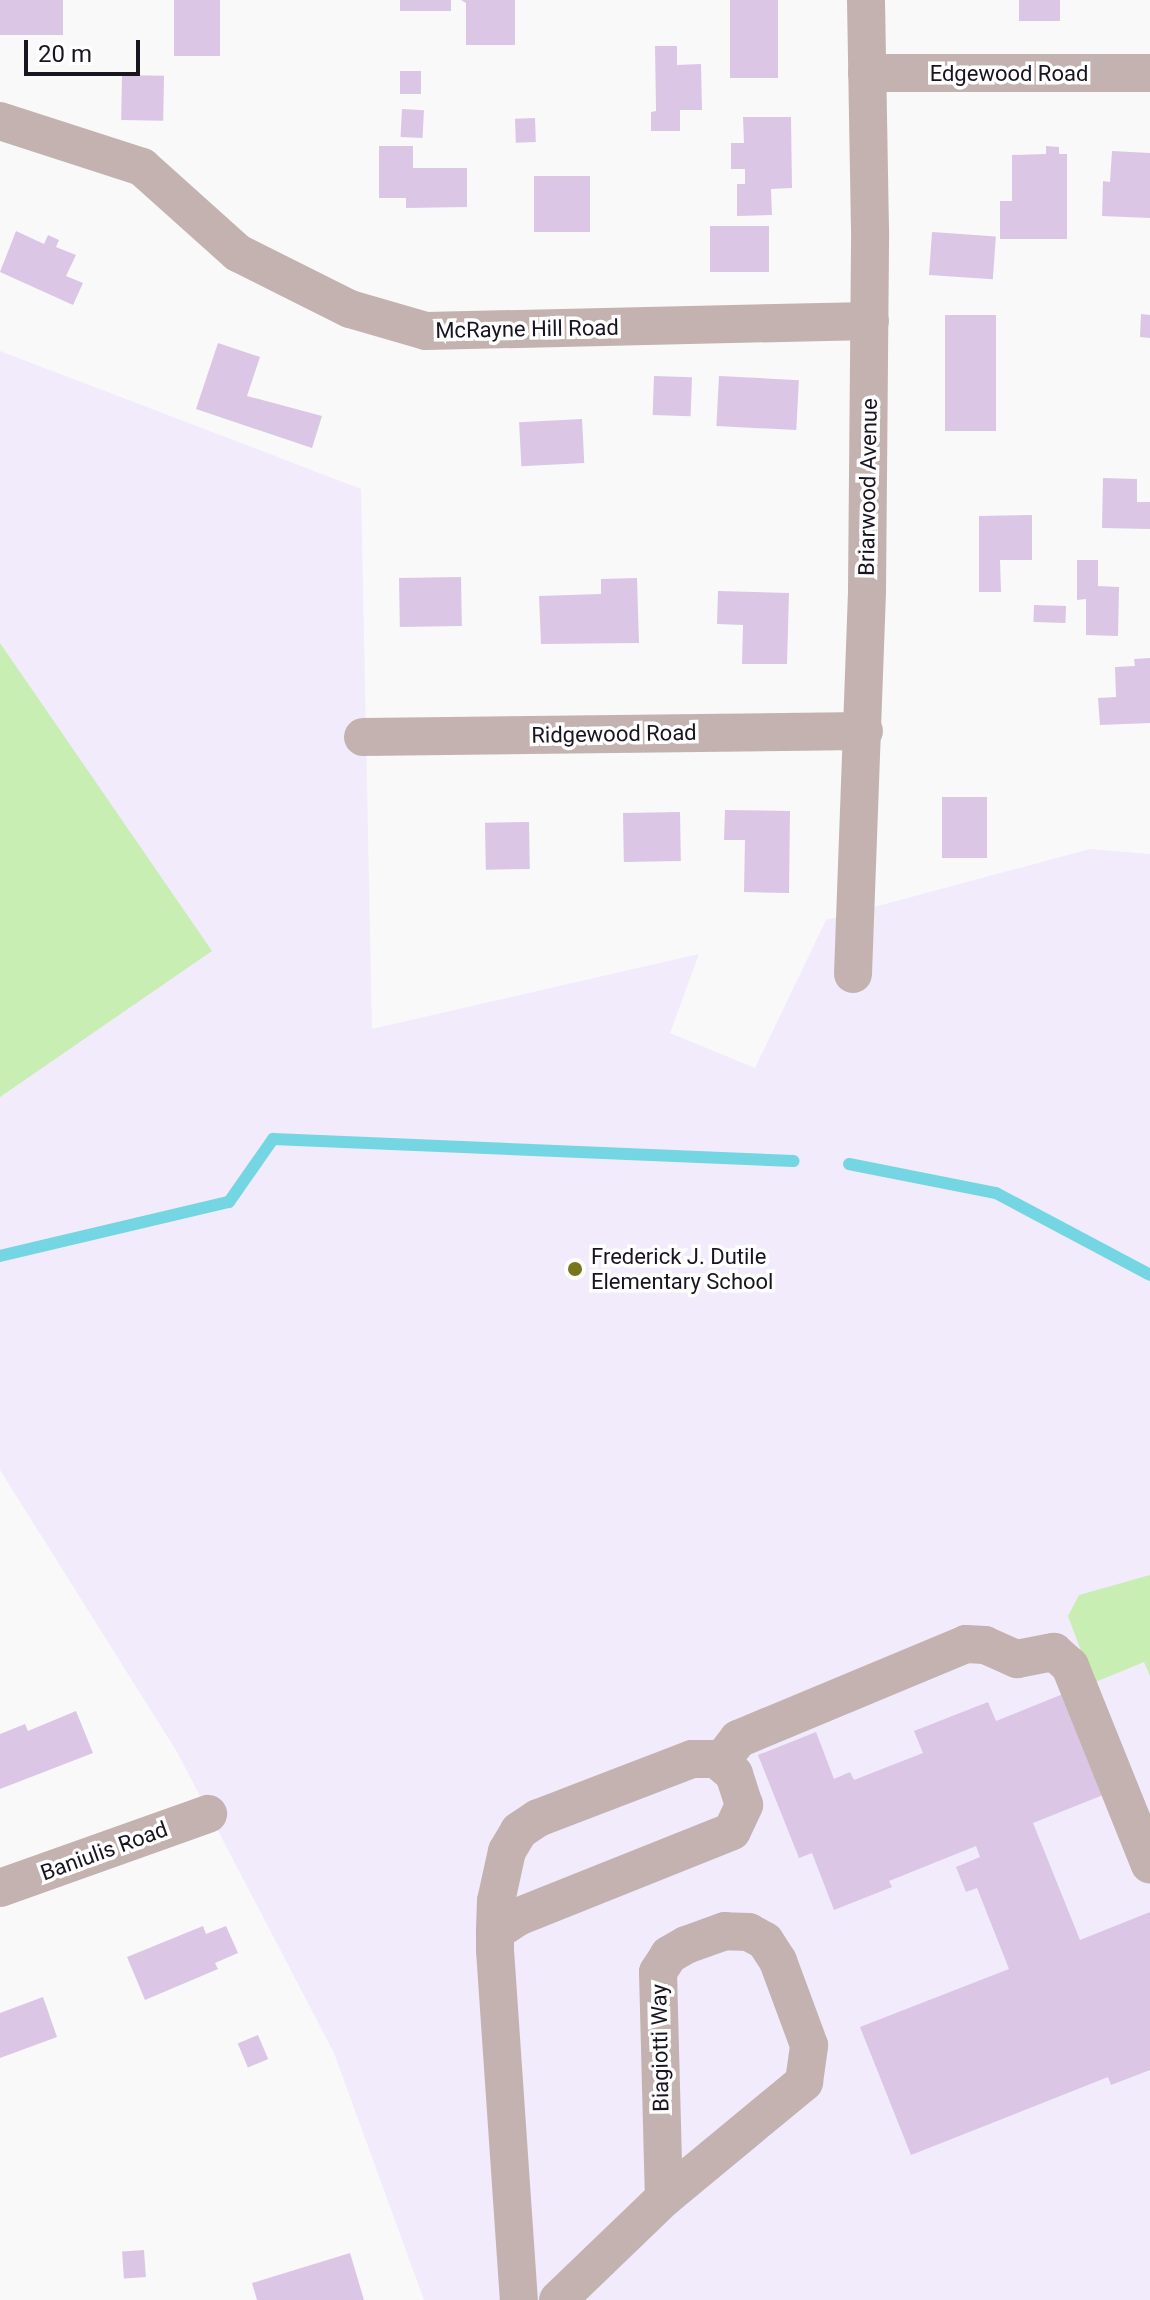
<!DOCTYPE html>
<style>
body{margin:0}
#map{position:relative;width:1150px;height:2300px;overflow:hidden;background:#f9f9f9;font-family:Roboto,sans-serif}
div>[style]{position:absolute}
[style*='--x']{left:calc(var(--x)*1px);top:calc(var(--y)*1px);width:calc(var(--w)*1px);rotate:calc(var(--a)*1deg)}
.built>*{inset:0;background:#f1ebfc}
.green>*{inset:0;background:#c8eeb3}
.stream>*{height:12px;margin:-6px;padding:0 6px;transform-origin:6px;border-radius:6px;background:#74d6e2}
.building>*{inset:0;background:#dbc6e6;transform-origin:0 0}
.minor>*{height:38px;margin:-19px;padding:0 19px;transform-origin:19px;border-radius:19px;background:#c4b2b0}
.dots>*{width:22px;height:22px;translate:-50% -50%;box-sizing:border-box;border:4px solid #fff;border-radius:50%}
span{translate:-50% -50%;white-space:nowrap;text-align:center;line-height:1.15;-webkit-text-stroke:7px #fff;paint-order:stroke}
.street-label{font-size:22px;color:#181420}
.poi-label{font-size:22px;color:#181420}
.left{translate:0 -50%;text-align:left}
.scale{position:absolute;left:24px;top:40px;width:116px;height:36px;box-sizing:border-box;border:4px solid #181420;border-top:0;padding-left:10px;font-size:24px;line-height:28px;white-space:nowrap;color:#181420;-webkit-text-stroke:6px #fff;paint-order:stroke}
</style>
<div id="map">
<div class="built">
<div style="clip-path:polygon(0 351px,361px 489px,372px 1029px,699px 954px,670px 1033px,755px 1068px,826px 920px,1090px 849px,1150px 854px,1150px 2300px,424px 2300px,334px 2053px,177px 1752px,0 1470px)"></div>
</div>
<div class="green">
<div style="clip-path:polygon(0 643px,212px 951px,0 1097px)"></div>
<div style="clip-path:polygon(1150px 1575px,1150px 1676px,1144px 1662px,1093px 1683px,1068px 1616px,1079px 1595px)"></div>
</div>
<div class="stream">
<div style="--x:849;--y:1164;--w:150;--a:11.2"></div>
<div style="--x:996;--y:1193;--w:174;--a:28"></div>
<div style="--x:0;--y:1256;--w:235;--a:-13.3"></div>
<div style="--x:229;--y:1202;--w:77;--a:-55.1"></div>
<div style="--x:273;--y:1139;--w:521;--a:2.42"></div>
</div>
<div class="building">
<div style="left:0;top:0;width:63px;height:35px"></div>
<div style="left:174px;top:0;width:46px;height:56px"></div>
<div style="left:400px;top:0;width:51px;height:11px"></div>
<div style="clip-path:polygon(461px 0,515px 0,515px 45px,466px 45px,466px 3px)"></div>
<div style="left:730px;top:0;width:48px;height:78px"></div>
<div style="left:1019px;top:0;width:41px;height:21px"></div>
<div style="clip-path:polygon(655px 46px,677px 46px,677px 65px,701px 64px,702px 110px,680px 110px,680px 131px,651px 131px,651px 112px,656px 111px)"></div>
<div style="left:400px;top:71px;width:21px;height:23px"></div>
<div style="left:122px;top:75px;width:42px;height:45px;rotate:1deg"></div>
<div style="left:402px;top:109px;width:22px;height:28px;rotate:3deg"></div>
<div style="clip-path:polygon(743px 117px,791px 117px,792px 188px,771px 189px,772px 215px,737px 216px,737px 184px,745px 184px,745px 169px,731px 169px,731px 143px,744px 143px)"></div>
<div style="left:535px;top:118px;width:24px;height:20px;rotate:88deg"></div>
<div style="clip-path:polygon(379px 146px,413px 146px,413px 168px,467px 168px,467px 207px,406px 208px,406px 198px,379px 198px)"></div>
<div style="clip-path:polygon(1046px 146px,1059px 147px,1059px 154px,1067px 154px,1067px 239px,1000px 239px,1000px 201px,1012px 201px,1012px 155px,1046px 154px)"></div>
<div style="clip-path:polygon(1112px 151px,1150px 153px,1150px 218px,1102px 216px,1103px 181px,1110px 182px)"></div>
<div style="left:534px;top:176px;width:56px;height:56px"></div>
<div style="left:710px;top:226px;width:59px;height:46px"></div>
<div style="clip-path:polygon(16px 231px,44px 244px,48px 235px,59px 240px,56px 247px,76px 255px,66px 276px,83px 283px,73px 305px,0 272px)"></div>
<div style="left:932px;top:232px;width:64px;height:43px;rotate:4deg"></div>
<div style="clip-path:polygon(1141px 314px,1150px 315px,1150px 338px,1140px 337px)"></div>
<div style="left:945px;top:315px;width:51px;height:116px"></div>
<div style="clip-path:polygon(218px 343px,260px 357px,247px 396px,322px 416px,312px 448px,196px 409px)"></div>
<div style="left:654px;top:376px;width:38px;height:39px;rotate:2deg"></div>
<div style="left:719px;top:376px;width:80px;height:50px;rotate:3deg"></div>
<div style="left:582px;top:419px;width:44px;height:63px;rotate:87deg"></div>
<div style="clip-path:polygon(1103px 478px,1137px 479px,1137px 502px,1150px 502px,1150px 529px,1102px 528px)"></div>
<div style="clip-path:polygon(1032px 515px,1032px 560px,1000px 560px,1001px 592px,979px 592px,979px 516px)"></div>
<div style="clip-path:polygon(1077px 560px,1098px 560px,1098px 586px,1119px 587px,1118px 636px,1086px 635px,1086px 599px,1077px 600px)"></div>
<div style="left:461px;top:577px;width:49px;height:62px;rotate:89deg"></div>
<div style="clip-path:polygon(637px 578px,639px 643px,541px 644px,539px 596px,601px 594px,601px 579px)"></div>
<div style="clip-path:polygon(718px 591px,789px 593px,787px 664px,742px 664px,743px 625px,717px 624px)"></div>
<div style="left:1034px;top:605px;width:32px;height:17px;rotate:2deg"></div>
<div style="clip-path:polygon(1150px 658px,1150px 723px,1100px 725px,1098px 698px,1116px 697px,1115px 667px,1135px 666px,1134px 659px)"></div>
<div style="left:942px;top:797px;width:45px;height:61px"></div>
<div style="clip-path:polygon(725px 810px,790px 811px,789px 893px,744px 892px,745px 840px,724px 840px)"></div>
<div style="left:680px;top:812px;width:49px;height:57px;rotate:89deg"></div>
<div style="left:529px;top:822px;width:47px;height:44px;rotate:89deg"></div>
<div style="clip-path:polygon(1068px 1692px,1108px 1793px,1033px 1823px,1080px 1940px,1150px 1912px,1150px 2070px,1111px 2085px,1108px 2077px,911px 2155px,860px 2027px,1009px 1969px,977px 1888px,966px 1892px,956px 1867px,980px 1857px,976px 1846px,889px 1881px,892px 1887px,834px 1910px,812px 1853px,799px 1858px,758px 1755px,816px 1732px,834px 1779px,850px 1772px,854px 1780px,923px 1753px,914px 1731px,988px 1702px,996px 1721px)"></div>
<div style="clip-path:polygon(76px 1711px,93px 1753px,0 1789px,0 1734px,25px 1724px,28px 1731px)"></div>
<div style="clip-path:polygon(203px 1926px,206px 1934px,226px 1926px,238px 1953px,215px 1963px,218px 1969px,145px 2000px,127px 1957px)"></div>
<div style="clip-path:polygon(43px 1997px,57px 2037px,0 2058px,0 2013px)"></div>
<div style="left:258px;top:2035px;width:26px;height:22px;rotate:67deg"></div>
<div style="left:144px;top:2250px;width:27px;height:22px;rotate:86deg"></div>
<div style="clip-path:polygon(350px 2253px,364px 2300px,257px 2300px,252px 2283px)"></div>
</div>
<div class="minor">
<div style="--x:867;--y:73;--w:283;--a:0"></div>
<div style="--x:0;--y:121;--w:149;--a:17.9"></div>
<div style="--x:142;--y:167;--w:129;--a:41.9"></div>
<div style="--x:238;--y:253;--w:125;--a:26.6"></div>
<div style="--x:350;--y:309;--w:79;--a:16.1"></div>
<div style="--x:426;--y:331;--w:444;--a:-1.3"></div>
<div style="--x:363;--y:737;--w:501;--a:-0.69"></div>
<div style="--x:853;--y:974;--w:384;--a:-87.9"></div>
<div style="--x:867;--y:590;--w:360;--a:-89.5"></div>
<div style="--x:870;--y:230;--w:230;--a:-91"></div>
<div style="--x:721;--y:1761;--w:28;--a:-52"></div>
<div style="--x:738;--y:1739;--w:247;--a:-22.6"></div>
<div style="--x:966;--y:1644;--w:19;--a:3"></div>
<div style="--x:985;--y:1645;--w:35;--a:24"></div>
<div style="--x:1017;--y:1659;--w:38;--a:-11"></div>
<div style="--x:1054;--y:1652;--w:21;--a:41"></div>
<div style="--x:1070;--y:1666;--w:214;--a:68.1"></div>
<div style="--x:0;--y:1888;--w:221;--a:-19.6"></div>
<div style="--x:495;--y:1932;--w:30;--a:-33"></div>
<div style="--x:520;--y:1916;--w:228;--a:-21.8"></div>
<div style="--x:732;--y:1831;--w:29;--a:-65"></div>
<div style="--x:744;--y:1805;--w:33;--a:-108"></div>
<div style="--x:734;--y:1774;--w:23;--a:-140"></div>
<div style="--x:716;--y:1759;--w:24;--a:180"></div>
<div style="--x:692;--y:1759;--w:165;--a:159"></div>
<div style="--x:538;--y:1818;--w:23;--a:146"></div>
<div style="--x:519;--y:1831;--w:23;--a:121"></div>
<div style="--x:507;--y:1851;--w:51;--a:102.4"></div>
<div style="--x:496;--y:1901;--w:31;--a:92"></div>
<div style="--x:495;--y:1932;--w:18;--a:90"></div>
<div style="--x:495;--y:1950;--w:351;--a:86.1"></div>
<div style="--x:558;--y:2300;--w:147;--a:-43.9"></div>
<div style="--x:664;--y:2198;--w:182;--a:-39.6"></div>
<div style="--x:804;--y:2082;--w:37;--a:-82"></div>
<div style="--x:809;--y:2045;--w:90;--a:-110.3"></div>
<div style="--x:778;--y:1961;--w:24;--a:-123"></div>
<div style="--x:765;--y:1941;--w:18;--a:-151"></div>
<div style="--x:749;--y:1932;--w:24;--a:-178"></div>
<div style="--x:725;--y:1931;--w:41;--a:160.3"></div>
<div style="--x:686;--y:1945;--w:20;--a:150"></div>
<div style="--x:669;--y:1955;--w:20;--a:123"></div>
<div style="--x:658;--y:1972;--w:226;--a:88.5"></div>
</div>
<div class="dots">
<div style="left:575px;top:1269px;background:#76761d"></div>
</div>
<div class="street-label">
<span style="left:1009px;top:74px">Edgewood Road</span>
<span style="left:527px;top:329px;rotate:-1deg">McRayne Hill Road</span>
<span style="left:868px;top:487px;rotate:-89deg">Briarwood Avenue</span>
<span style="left:614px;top:734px;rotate:-1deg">Ridgewood Road</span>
<span style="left:104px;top:1851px;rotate:-20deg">Baniulis Road</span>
<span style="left:660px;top:2048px;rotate:-91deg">Biagiotti Way</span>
</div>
<div class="poi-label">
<span class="left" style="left:591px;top:1269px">Frederick J. Dutile<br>Elementary School</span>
</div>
<div class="scale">20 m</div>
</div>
